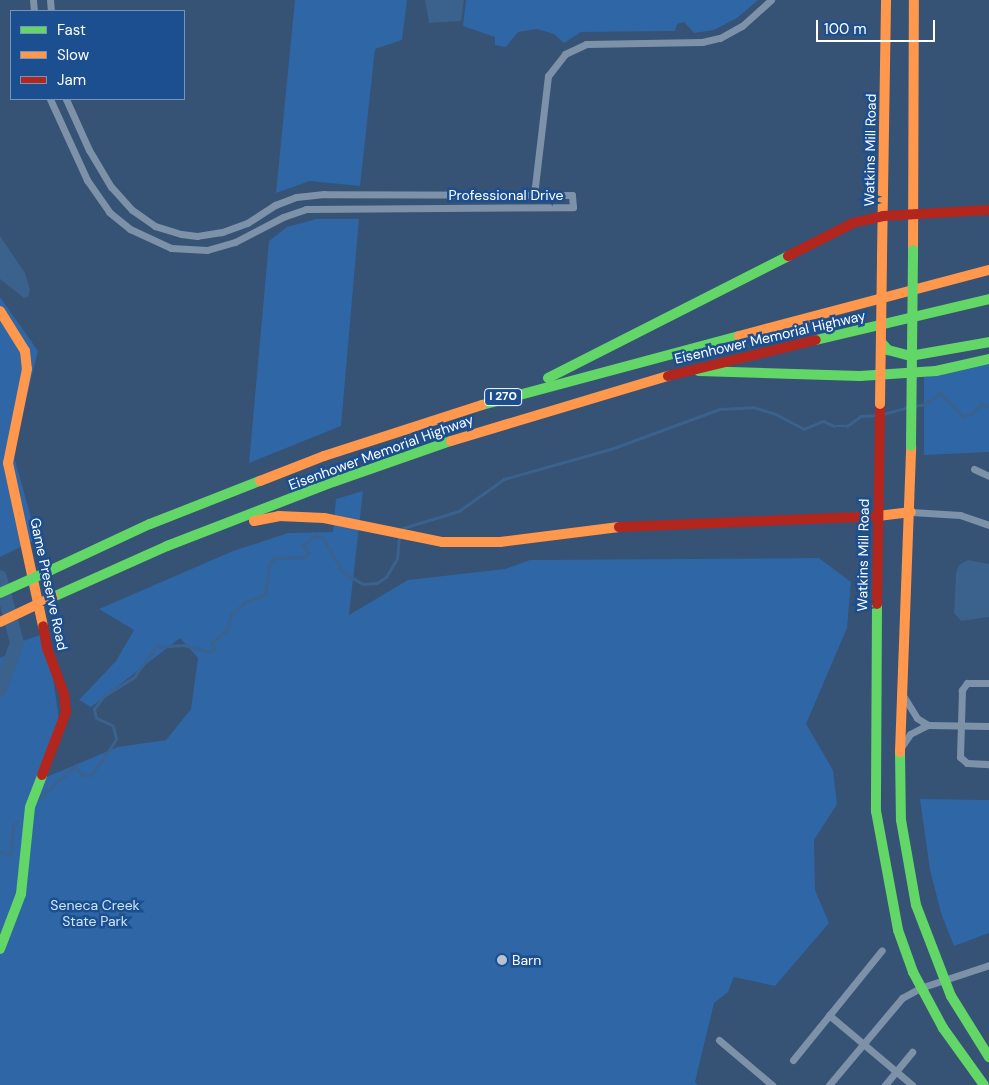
<!DOCTYPE html>
<style>
body{margin:0}
#map{position:relative;width:989px;height:1085px;overflow:hidden;background:#365274;font-family:"DM Sans",sans-serif}
div>[style]{position:absolute}
[style*='--x']{left:calc(var(--x)*1px);top:calc(var(--y)*1px);width:calc(var(--w)*1px);rotate:calc(var(--a)*1deg)}
.green>*{inset:0;background:#2f66a5}
.water>*{inset:0;background:#3b618d}
.stream>*{height:2.5px;margin:-1.25px;padding:0 1.25px;transform-origin:1.25px;border-radius:1.25px;background:#3b618d}
.river>*{height:14px;margin:-7px;padding:0 7px;transform-origin:7px;border-radius:7px;background:#3b618d}
.street>*{height:7px;margin:-3.5px;padding:0 3.5px;transform-origin:3.5px;border-radius:3.5px;background:#7d92a8}
.fast>*{height:10px;margin:-5px;padding:0 5px;transform-origin:5px;border-radius:5px;background:#63d668}
.slow>*{height:10px;margin:-5px;padding:0 5px;transform-origin:5px;border-radius:5px;background:#ff974d}
.jam>*{height:10px;margin:-5px;padding:0 5px;transform-origin:5px;border-radius:5px;background:#b3261e}
.fast-bridge>*{height:10px;margin:-5px;padding:0 5px;transform-origin:5px;border-radius:5px;background:#63d668}
.slow-bridge>*{height:10px;margin:-5px;padding:0 5px;transform-origin:5px;border-radius:5px;background:#ff974d}
.dots>*{width:14px;height:14px;translate:-50% -50%;box-sizing:border-box;border:2px solid #1b4f8f;border-radius:50%}
span{translate:-50% -50%;white-space:nowrap;text-align:center;line-height:1.15;-webkit-text-stroke:5px #1b4f8f;paint-order:stroke}
.shield-label span{padding:1px 4px;background:#1b4f8f;border:1px solid;border-radius:4px;-webkit-text-stroke-width:0}
.shield-label{font-size:12px;color:#fff;font-weight:700}
.street-label{font-size:14px;color:#fff}
.park-label{font-size:14px;color:#cfe3fa}
.poi-label{font-size:14px;color:#fff}
.left{translate:0 -50%;text-align:left}
.legend{position:absolute;left:10px;top:10px;width:175px;height:90px;box-sizing:border-box;background:#1b4f8f;border:1px solid #7695bc;margin:0;padding:6px 9px;list-style:none;font-size:15px;color:#fff}
.legend li{display:flex;align-items:center;gap:10px;height:25px}
.legend b{width:25px;border:1px solid #7695bc}
.scale{position:absolute;left:816px;top:20px;width:119px;height:22px;box-sizing:border-box;border:2px solid #fff;border-top:0;padding-left:6px;font-size:15px;line-height:18px;white-space:nowrap;color:#fff;-webkit-text-stroke:4px #1b4f8f;paint-order:stroke}
</style>
<div id="map">
<div class="green">
<div style="clip-path:polygon(295px 0,407px 0,402px 40px,375px 49px,360px 186px,310px 181px,276px 193px)"></div>
<div style="clip-path:polygon(466px 0,758px 0,737px 18px,714px 30px,694px 33px,684px 22px,677px 24px,675px 31px,581px 32px,564px 43px,554px 34px,537px 29px,518px 32px,506px 47px,495px 45px,495px 37px,463px 26px)"></div>
<div style="clip-path:polygon(316px 219px,359px 219px,341px 426px,249px 463px,269px 241px,287px 227px)"></div>
<div style="clip-path:polygon(0 297px,38px 351px,13px 453px,37px 539px,0 557px)"></div>
<div style="clip-path:polygon(989px 363px,989px 452px,924px 455px,924px 377px)"></div>
<div style="clip-path:polygon(363px 491px,349px 615px,408px 580px,505px 569px,530px 560px,819px 558px,851px 582px,847px 628px,806px 724px,833px 770px,837px 804px,814px 840px,815px 890px,829px 923px,775px 986px,734px 977px,728px 992px,714px 1003px,695px 1082px,698px 1085px,0 1085px,0 658px,14px 652px,17px 643px,40px 635px,52px 671px,59px 719px,37px 781px,118px 747px,166px 740px,191px 709px,198px 658px,180px 638px,91px 707px,79px 700px,116px 661px,134px 630px,99px 609px,233px 551px,288px 533px,333px 532px,336px 499px)"></div>
<div style="clip-path:polygon(920px 799px,989px 800px,989px 933px,954px 946px,941px 913px,930px 870px)"></div>
</div>
<div class="water">
<div style="clip-path:polygon(425px 0,464px 0,461px 21px,429px 23px)"></div>
<div style="clip-path:polygon(0 236px,25px 273px,30px 290px,28px 297px,24px 298px,0 279px)"></div>
<div style="clip-path:polygon(968px 560px,989px 564px,989px 617px,961px 621px,954px 613px,956px 573px,959px 565px)"></div>
</div>
<div class="stream">
<div style="--x:914;--y:406;--w:12;--a:-9"></div>
<div style="--x:926;--y:404;--w:18;--a:-38"></div>
<div style="--x:940;--y:393;--w:33;--a:45"></div>
<div style="--x:963;--y:416;--w:9;--a:-13"></div>
<div style="--x:972;--y:414;--w:14;--a:-45"></div>
<div style="--x:982;--y:404;--w:8;--a:23"></div>
<div style="--x:883;--y:414;--w:27;--a:-15"></div>
<div style="--x:403;--y:528;--w:59;--a:-16.9"></div>
<div style="--x:459;--y:511;--w:55;--a:-35.4"></div>
<div style="--x:504;--y:479;--w:111;--a:-15.7"></div>
<div style="--x:611;--y:449;--w:116;--a:-20.2"></div>
<div style="--x:720;--y:409;--w:33;--a:-3"></div>
<div style="--x:753;--y:407;--w:24;--a:17"></div>
<div style="--x:776;--y:414;--w:32;--a:28"></div>
<div style="--x:804;--y:429;--w:21;--a:-23"></div>
<div style="--x:823;--y:421;--w:12;--a:24"></div>
<div style="--x:834;--y:426;--w:13;--a:0"></div>
<div style="--x:847;--y:426;--w:17;--a:-36"></div>
<div style="--x:861;--y:416;--w:17;--a:-3"></div>
<div style="--x:38;--y:799;--w:50;--a:-41.7"></div>
<div style="--x:75;--y:766;--w:11;--a:49"></div>
<div style="--x:82;--y:774;--w:9;--a:6"></div>
<div style="--x:91;--y:775;--w:32;--a:-54"></div>
<div style="--x:110;--y:749;--w:12;--a:-59"></div>
<div style="--x:116;--y:739;--w:13;--a:-103"></div>
<div style="--x:113;--y:726;--w:19;--a:-155"></div>
<div style="--x:96;--y:718;--w:9;--a:-103"></div>
<div style="--x:94;--y:709;--w:16;--a:-52"></div>
<div style="--x:104;--y:696;--w:36;--a:-32"></div>
<div style="--x:134;--y:677;--w:37;--a:-54"></div>
<div style="--x:156;--y:647;--w:27;--a:-4"></div>
<div style="--x:183;--y:645;--w:29;--a:14"></div>
<div style="--x:211;--y:652;--w:5;--a:-37"></div>
<div style="--x:215;--y:649;--w:7;--a:-117"></div>
<div style="--x:212;--y:643;--w:20;--a:-41"></div>
<div style="--x:227;--y:630;--w:16;--a:-75"></div>
<div style="--x:231;--y:615;--w:18;--a:-43"></div>
<div style="--x:244;--y:603;--w:23;--a:-23"></div>
<div style="--x:265;--y:594;--w:29;--a:-82"></div>
<div style="--x:269;--y:565;--w:9;--a:-54"></div>
<div style="--x:274;--y:558;--w:31;--a:-2"></div>
<div style="--x:305;--y:557;--w:5;--a:-53"></div>
<div style="--x:308;--y:553;--w:9;--a:-126"></div>
<div style="--x:303;--y:546;--w:16;--a:-45"></div>
<div style="--x:314;--y:535;--w:9;--a:13"></div>
<div style="--x:323;--y:537;--w:40;--a:60.3"></div>
<div style="--x:343;--y:572;--w:23;--a:31"></div>
<div style="--x:363;--y:584;--w:14;--a:-4"></div>
<div style="--x:377;--y:583;--w:11;--a:-34"></div>
<div style="--x:386;--y:577;--w:21;--a:-59"></div>
<div style="--x:397;--y:559;--w:21;--a:-85"></div>
<div style="--x:0;--y:852;--w:11;--a:15"></div>
<div style="--x:11;--y:855;--w:29;--a:-86"></div>
<div style="--x:13;--y:826;--w:6;--a:-51"></div>
</div>
<div class="river">
<div style="--x:0;--y:577;--w:68;--a:75.6"></div>
<div style="--x:17;--y:643;--w:50;--a:109.9"></div>
</div>
<div class="street">
<div style="--x:33;--y:0;--w:11;--a:85"></div>
<div style="--x:50;--y:0;--w:11;--a:85"></div>
<div style="--x:50;--y:99;--w:89;--a:65.4"></div>
<div style="--x:87;--y:180;--w:39;--a:55"></div>
<div style="--x:109;--y:212;--w:27;--a:39"></div>
<div style="--x:130;--y:229;--w:45;--a:24.9"></div>
<div style="--x:171;--y:248;--w:36;--a:3"></div>
<div style="--x:207;--y:250;--w:29;--a:-16"></div>
<div style="--x:235;--y:242;--w:54;--a:-27.5"></div>
<div style="--x:283;--y:217;--w:24;--a:-19"></div>
<div style="--x:306;--y:209;--w:267;--a:-0.4"></div>
<div style="--x:573;--y:207;--w:12;--a:-95"></div>
<div style="--x:572;--y:195;--w:248;--a:-179.8"></div>
<div style="--x:324;--y:194;--w:28;--a:174"></div>
<div style="--x:296;--y:197;--w:22;--a:159"></div>
<div style="--x:275;--y:205;--w:33;--a:147"></div>
<div style="--x:247;--y:223;--w:27;--a:160"></div>
<div style="--x:222;--y:232;--w:25;--a:171"></div>
<div style="--x:197;--y:236;--w:16;--a:-173"></div>
<div style="--x:181;--y:234;--w:27;--a:-163"></div>
<div style="--x:155;--y:226;--w:28;--a:-145"></div>
<div style="--x:132;--y:210;--w:31;--a:-132"></div>
<div style="--x:111;--y:187;--w:43;--a:-120.7"></div>
<div style="--x:89;--y:150;--w:56;--a:-114.3"></div>
<div style="--x:534;--y:195;--w:120;--a:-83.3"></div>
<div style="--x:548;--y:76;--w:28;--a:-52"></div>
<div style="--x:565;--y:54;--w:23;--a:-25"></div>
<div style="--x:586;--y:44;--w:116;--a:-1"></div>
<div style="--x:702;--y:42;--w:18;--a:-13"></div>
<div style="--x:720;--y:38;--w:25;--a:-29"></div>
<div style="--x:742;--y:26;--w:39;--a:-42"></div>
<div style="--x:974;--y:469;--w:17;--a:25"></div>
<div style="--x:911;--y:512;--w:49;--a:3.5"></div>
<div style="--x:960;--y:515;--w:31;--a:19"></div>
<div style="--x:989;--y:683;--w:22;--a:180"></div>
<div style="--x:967;--y:683;--w:9;--a:126"></div>
<div style="--x:962;--y:690;--w:67;--a:91.7"></div>
<div style="--x:960;--y:757;--w:9;--a:41"></div>
<div style="--x:967;--y:763;--w:22;--a:3"></div>
<div style="--x:928;--y:725;--w:61;--a:0.9"></div>
<div style="--x:902;--y:746;--w:14;--a:-56"></div>
<div style="--x:910;--y:734;--w:20;--a:-27"></div>
<div style="--x:928;--y:725;--w:13;--a:-148"></div>
<div style="--x:917;--y:718;--w:26;--a:-122"></div>
<div style="--x:829;--y:1015;--w:109;--a:40.1"></div>
<div style="--x:719;--y:1040;--w:70;--a:40.3"></div>
<div style="--x:793;--y:1060;--w:141;--a:-51"></div>
<div style="--x:829;--y:1085;--w:114;--a:-50"></div>
<div style="--x:902;--y:998;--w:21;--a:-29"></div>
<div style="--x:920;--y:988;--w:73;--a:-18.4"></div>
<div style="--x:885;--y:1085;--w:43;--a:-50.7"></div>
</div>
<div class="fast">
<div style="--x:816;--y:340;--w:178;--a:-13.3"></div>
<div style="--x:881;--y:342;--w:11;--a:49"></div>
<div style="--x:888;--y:350;--w:23;--a:15"></div>
<div style="--x:910;--y:356;--w:80;--a:-10"></div>
<div style="--x:699;--y:371;--w:161;--a:1.8"></div>
<div style="--x:860;--y:376;--w:76;--a:-3.8"></div>
<div style="--x:936;--y:371;--w:54;--a:-12.8"></div>
<div style="--x:548;--y:378;--w:269;--a:-26.9"></div>
<div style="--x:482;--y:405;--w:266;--a:-15"></div>
<div style="--x:49;--y:571;--w:111;--a:-25"></div>
<div style="--x:150;--y:524;--w:118;--a:-21.4"></div>
<div style="--x:53;--y:597;--w:125;--a:-24.1"></div>
<div style="--x:167;--y:546;--w:178;--a:-21.1"></div>
<div style="--x:333;--y:482;--w:125;--a:-19.2"></div>
<div style="--x:877;--y:604;--w:207;--a:90.3"></div>
<div style="--x:876;--y:811;--w:121;--a:79.5"></div>
<div style="--x:898;--y:930;--w:45;--a:70.3"></div>
<div style="--x:913;--y:972;--w:64;--a:61.8"></div>
<div style="--x:943;--y:1028;--w:70;--a:54.3"></div>
<div style="--x:900;--y:752;--w:68;--a:89.2"></div>
<div style="--x:901;--y:820;--w:86;--a:80"></div>
<div style="--x:916;--y:905;--w:97;--a:69"></div>
<div style="--x:951;--y:996;--w:72;--a:58.1"></div>
<div style="--x:0;--y:949;--w:59;--a:-69.1"></div>
<div style="--x:21;--y:894;--w:87;--a:-84.1"></div>
<div style="--x:30;--y:807;--w:34;--a:-69"></div>
</div>
<div class="slow">
<div style="--x:913;--y:250;--w:250;--a:-89.8"></div>
<div style="--x:882;--y:257;--w:257;--a:-89.1"></div>
<div style="--x:0;--y:311;--w:47;--a:58"></div>
<div style="--x:25;--y:351;--w:18;--a:84"></div>
<div style="--x:27;--y:369;--w:96;--a:101.4"></div>
<div style="--x:8;--y:463;--w:167;--a:77.9"></div>
<div style="--x:739;--y:336;--w:259;--a:-14.8"></div>
<div style="--x:451;--y:441;--w:227;--a:-16.7"></div>
<div style="--x:260;--y:481;--w:69;--a:-21.3"></div>
<div style="--x:324;--y:456;--w:166;--a:-17.9"></div>
<div style="--x:878;--y:516;--w:33;--a:-7"></div>
<div style="--x:254;--y:521;--w:25;--a:-11"></div>
<div style="--x:279;--y:516;--w:45;--a:2.5"></div>
<div style="--x:324;--y:518;--w:120;--a:11.5"></div>
<div style="--x:442;--y:542;--w:58;--a:0"></div>
<div style="--x:500;--y:542;--w:120;--a:-7.2"></div>
<div style="--x:900;--y:752;--w:306;--a:-87.9"></div>
</div>
<div class="jam">
<div style="--x:788;--y:256;--w:73;--a:-26.9"></div>
<div style="--x:853;--y:223;--w:31;--a:-13"></div>
<div style="--x:883;--y:216;--w:106;--a:-3.2"></div>
<div style="--x:668;--y:376;--w:152;--a:-13.7"></div>
<div style="--x:619;--y:527;--w:259;--a:-2.4"></div>
<div style="--x:877;--y:604;--w:200;--a:-89.1"></div>
<div style="--x:42;--y:775;--w:67;--a:-69.1"></div>
<div style="--x:66;--y:712;--w:18;--a:-96"></div>
<div style="--x:64;--y:694;--w:49;--a:-110.3"></div>
<div style="--x:47;--y:648;--w:22;--a:-100"></div>
</div>
<div class="fast-bridge">
<div style="--x:911;--y:446;--w:196;--a:-89.4"></div>
<div style="--x:0;--y:593;--w:54;--a:-24.2"></div>
</div>
<div class="slow-bridge">
<div style="--x:880;--y:404;--w:147;--a:-89.2"></div>
<div style="--x:0;--y:622;--w:59;--a:-25.3"></div>
</div>
<div class="dots">
<div style="left:502px;top:960px;background:#b9c2ce"></div>
</div>
<div class="shield-label">
<span style="left:503px;top:397px">I 270</span>
</div>
<div class="street-label">
<span style="left:870px;top:150px;rotate:-89deg">Watkins Mill Road</span>
<span style="left:506px;top:195px">Professional Drive</span>
<span style="left:770px;top:337px;rotate:-13deg">Eisenhower Memorial Highway</span>
<span style="left:381px;top:452px;rotate:-20deg">Eisenhower Memorial Highway</span>
<span style="left:863px;top:555px;rotate:-89deg">Watkins Mill Road</span>
<span style="left:49px;top:584px;rotate:78deg">Game Preserve Road</span>
</div>
<div class="park-label">
<span style="left:95px;top:913px">Seneca Creek<br>State Park</span>
</div>
<div class="poi-label">
<span class="left" style="left:512px;top:960px">Barn</span>
</div>
<ul class="legend">
<li><b style="height:6px;background:#63d668"></b>Fast</li>
<li><b style="height:6px;background:#ff974d"></b>Slow</li>
<li><b style="height:6px;background:#b3261e"></b>Jam</li>
</ul>
<div class="scale">100 m</div>
</div>
